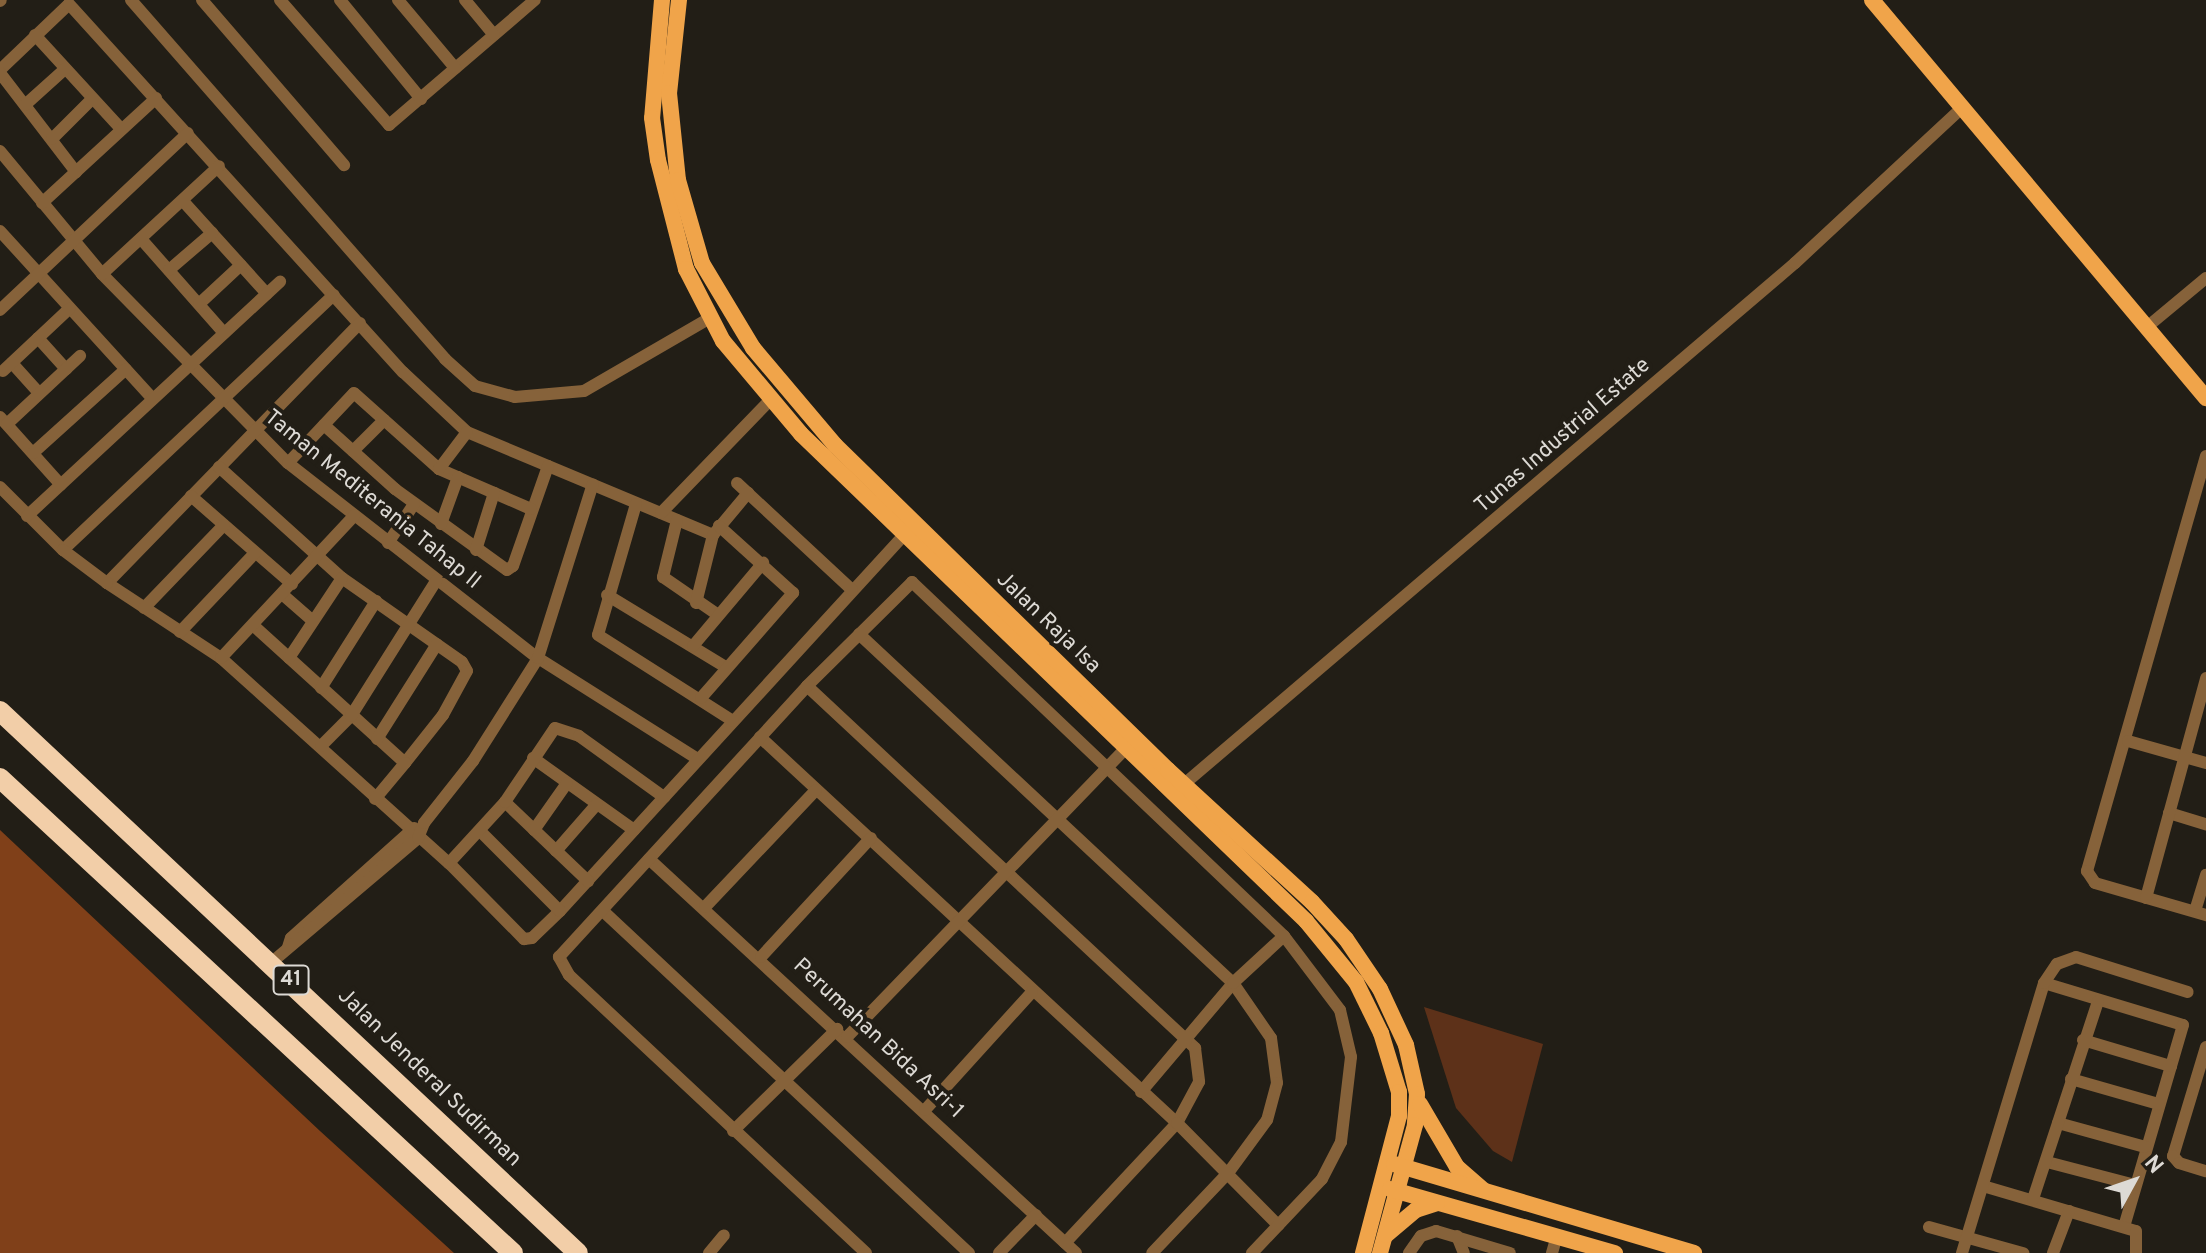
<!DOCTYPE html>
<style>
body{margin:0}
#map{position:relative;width:2206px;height:1253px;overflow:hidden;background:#221e16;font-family:Overpass,sans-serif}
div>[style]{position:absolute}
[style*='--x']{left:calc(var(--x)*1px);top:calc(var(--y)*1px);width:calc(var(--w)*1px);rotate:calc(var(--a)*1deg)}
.green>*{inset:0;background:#5d3119}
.forest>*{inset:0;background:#804019}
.minor>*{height:12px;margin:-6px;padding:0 6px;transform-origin:6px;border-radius:6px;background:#86623a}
.major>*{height:16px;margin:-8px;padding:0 8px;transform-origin:8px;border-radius:8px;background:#f0a44a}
.highway>*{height:20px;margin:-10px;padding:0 10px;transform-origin:10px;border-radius:10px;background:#f2cea8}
span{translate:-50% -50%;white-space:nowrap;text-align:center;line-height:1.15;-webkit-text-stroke:8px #221e16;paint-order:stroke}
.shield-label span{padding:2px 6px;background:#221e16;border:2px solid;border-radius:6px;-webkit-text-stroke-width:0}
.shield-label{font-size:20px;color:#dddad5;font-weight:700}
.street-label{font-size:22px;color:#dddad5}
.north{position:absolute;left:2094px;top:1141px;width:80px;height:80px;-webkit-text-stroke:6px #221e16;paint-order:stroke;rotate:50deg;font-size:22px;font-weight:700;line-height:32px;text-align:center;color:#dddad5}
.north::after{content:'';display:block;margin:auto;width:28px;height:36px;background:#dddad5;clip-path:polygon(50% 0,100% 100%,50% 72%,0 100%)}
</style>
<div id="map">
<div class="green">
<div style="clip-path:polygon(1424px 1007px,1543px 1044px,1512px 1162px,1493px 1151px,1456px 1108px)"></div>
</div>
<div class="forest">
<div style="clip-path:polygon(0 830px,320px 1131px,454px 1253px,0 1253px)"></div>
</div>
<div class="minor">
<div style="--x:131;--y:0;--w:477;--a:48.8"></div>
<div style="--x:445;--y:359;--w:40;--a:42"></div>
<div style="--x:475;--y:386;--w:41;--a:15.4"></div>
<div style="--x:515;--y:397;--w:69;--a:-5"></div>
<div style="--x:584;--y:391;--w:146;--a:-30.1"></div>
<div style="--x:202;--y:0;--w:218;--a:49.3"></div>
<div style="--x:280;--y:0;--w:166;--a:48.9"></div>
<div style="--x:389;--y:125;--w:192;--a:-40.6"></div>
<div style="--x:340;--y:0;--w:128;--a:50.7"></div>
<div style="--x:398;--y:0;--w:89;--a:50"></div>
<div style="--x:465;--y:0;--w:45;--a:50.4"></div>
<div style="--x:0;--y:1;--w:1;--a:-45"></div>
<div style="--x:35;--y:35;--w:127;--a:47.5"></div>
<div style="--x:0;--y:70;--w:95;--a:-43.7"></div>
<div style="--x:69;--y:4;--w:497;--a:47.8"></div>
<div style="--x:403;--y:372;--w:88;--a:43.2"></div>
<div style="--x:467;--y:432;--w:267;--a:22.7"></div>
<div style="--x:0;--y:73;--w:125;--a:52.5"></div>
<div style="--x:25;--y:105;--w:54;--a:-42"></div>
<div style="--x:52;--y:139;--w:57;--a:-45"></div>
<div style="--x:0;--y:151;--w:160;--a:50.3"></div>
<div style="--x:102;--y:274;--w:265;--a:45.5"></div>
<div style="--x:288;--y:463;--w:317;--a:38"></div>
<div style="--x:538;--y:658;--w:189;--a:32.3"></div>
<div style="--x:183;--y:201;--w:125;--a:47.9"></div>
<div style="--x:42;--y:203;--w:155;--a:-42.6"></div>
<div style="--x:0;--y:231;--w:226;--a:47.7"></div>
<div style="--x:142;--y:240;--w:124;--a:48.6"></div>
<div style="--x:169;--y:270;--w:57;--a:-40.7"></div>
<div style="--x:102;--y:274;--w:159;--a:-42.7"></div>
<div style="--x:199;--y:304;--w:57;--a:-42.9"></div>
<div style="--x:0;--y:310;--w:258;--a:-43.3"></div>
<div style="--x:2153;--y:322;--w:69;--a:-39.7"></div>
<div style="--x:360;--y:323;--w:363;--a:134.2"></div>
<div style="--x:107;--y:583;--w:136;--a:33.3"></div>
<div style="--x:221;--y:658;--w:307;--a:42"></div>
<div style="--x:449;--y:863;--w:107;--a:45.4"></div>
<div style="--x:524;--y:939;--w:8;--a:-7"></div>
<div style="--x:532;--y:938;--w:39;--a:-44"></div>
<div style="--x:560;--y:911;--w:510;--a:-47.54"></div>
<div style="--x:38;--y:338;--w:42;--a:47.9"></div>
<div style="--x:12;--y:363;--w:40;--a:48"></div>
<div style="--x:3;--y:371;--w:91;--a:-43.2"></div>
<div style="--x:0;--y:417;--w:91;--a:48.1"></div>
<div style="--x:7;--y:424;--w:100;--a:-43"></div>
<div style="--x:324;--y:425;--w:96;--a:42"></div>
<div style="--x:395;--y:489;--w:138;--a:35.9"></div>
<div style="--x:507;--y:570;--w:7;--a:-34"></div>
<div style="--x:513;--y:566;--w:106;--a:-70.7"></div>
<div style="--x:353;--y:451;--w:44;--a:-45"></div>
<div style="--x:33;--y:453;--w:125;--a:-42.1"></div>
<div style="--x:2206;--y:456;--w:432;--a:106"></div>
<div style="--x:2087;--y:871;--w:14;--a:56"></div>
<div style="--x:2095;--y:883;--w:116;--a:16.1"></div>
<div style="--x:288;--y:463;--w:96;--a:-46.7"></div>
<div style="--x:354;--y:393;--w:114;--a:41.8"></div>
<div style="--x:439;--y:469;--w:100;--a:23.5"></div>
<div style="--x:219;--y:467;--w:166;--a:42.1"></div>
<div style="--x:342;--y:578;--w:146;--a:35"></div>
<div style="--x:462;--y:662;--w:10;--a:61"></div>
<div style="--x:467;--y:671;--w:50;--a:118.6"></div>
<div style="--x:443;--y:715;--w:61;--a:128.4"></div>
<div style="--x:405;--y:763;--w:205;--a:-137.8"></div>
<div style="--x:439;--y:469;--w:46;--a:-52.9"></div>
<div style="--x:737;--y:483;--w:157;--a:42.9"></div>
<div style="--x:0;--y:487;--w:89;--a:45"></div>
<div style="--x:63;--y:550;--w:372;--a:-43.3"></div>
<div style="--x:191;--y:496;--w:134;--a:41.1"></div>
<div style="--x:636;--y:504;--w:136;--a:106.2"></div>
<div style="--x:598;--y:635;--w:160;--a:32.5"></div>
<div style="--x:661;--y:513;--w:157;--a:-46"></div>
<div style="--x:27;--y:516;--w:345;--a:-42.8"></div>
<div style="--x:677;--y:520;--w:59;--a:103.8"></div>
<div style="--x:663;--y:577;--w:67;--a:34.6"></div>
<div style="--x:441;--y:524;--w:50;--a:-70.1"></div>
<div style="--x:388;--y:543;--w:47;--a:-56.3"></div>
<div style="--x:63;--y:550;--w:55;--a:36.9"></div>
<div style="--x:476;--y:550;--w:60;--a:-72.5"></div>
<div style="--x:282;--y:594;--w:41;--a:41.1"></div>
<div style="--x:607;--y:595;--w:140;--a:31.3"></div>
<div style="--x:696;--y:603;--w:70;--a:-76"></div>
<div style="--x:713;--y:535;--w:55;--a:-50.2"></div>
<div style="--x:144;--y:608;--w:115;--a:-46.1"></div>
<div style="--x:180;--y:632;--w:109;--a:-46.5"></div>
<div style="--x:859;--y:634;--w:512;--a:43.02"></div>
<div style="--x:1233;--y:983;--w:67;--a:55.4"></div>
<div style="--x:1271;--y:1038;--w:45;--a:82.4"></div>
<div style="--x:1277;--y:1083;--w:38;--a:105"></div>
<div style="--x:1267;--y:1120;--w:66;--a:126.3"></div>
<div style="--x:1228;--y:1173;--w:110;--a:133.5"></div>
<div style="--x:693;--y:646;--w:109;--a:-49.9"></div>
<div style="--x:221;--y:658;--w:195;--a:-46.9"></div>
<div style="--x:289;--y:658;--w:96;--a:-56.5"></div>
<div style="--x:807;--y:686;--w:531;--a:43.01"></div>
<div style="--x:1195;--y:1048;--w:34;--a:83"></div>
<div style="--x:1199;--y:1082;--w:47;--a:118.2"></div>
<div style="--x:1177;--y:1123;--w:164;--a:133"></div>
<div style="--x:321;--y:688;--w:103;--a:-57.7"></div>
<div style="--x:701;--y:698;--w:140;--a:-48.8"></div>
<div style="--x:793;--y:593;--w:100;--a:-137.8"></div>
<div style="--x:760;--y:737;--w:568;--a:42.79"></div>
<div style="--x:1177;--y:1123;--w:144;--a:45.3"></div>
<div style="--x:377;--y:739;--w:112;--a:-57.7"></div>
<div style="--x:2128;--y:741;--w:81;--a:15.8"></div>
<div style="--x:321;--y:746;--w:42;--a:-45"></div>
<div style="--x:351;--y:716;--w:160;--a:-57.8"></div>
<div style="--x:533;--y:758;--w:124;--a:35.5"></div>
<div style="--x:1183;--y:785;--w:804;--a:-40.46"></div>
<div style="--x:1795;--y:263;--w:226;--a:-42.9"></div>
<div style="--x:375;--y:799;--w:47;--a:-50.2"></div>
<div style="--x:505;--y:802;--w:115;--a:43.6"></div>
<div style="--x:2169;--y:813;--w:39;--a:17"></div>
<div style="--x:534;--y:830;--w:57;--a:-54.9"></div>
<div style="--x:480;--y:831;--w:113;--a:45"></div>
<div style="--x:556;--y:851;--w:62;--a:-48.9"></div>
<div style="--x:649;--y:859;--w:581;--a:42.7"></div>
<div style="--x:449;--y:863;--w:83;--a:-47.4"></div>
<div style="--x:505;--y:802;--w:89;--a:-56"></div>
<div style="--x:555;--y:728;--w:25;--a:18"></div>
<div style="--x:579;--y:736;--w:105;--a:35.7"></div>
<div style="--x:2146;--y:898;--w:228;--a:-74.7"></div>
<div style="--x:705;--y:907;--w:161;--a:-46.5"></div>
<div style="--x:603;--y:911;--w:501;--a:43.06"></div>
<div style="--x:2195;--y:911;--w:38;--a:-73"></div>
<div style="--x:288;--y:947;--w:9;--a:-72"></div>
<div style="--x:291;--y:938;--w:165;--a:-41.8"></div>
<div style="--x:761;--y:957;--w:162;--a:-47.3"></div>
<div style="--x:272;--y:962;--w:192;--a:-40.3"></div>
<div style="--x:418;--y:838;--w:16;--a:-68"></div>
<div style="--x:424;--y:823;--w:79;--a:-51.7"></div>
<div style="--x:473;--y:761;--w:122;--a:-57.7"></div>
<div style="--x:538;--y:658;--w:182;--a:-72.5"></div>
<div style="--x:2044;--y:983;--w:145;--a:16.8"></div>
<div style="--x:2183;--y:1025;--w:210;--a:106.3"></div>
<div style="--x:847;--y:1037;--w:400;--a:-46"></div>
<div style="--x:2083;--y:1040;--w:92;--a:16.5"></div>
<div style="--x:2206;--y:1047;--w:114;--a:106.8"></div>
<div style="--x:2173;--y:1156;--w:9;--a:49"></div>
<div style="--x:2179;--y:1163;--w:28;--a:17"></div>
<div style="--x:2071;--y:1079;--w:91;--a:15.9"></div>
<div style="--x:1141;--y:1092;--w:143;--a:-49.8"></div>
<div style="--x:1233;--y:983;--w:69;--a:-42.7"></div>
<div style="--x:925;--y:1110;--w:159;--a:-47.8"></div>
<div style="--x:2058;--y:1123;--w:90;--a:15.4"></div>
<div style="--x:733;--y:1131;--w:146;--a:-44.4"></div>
<div style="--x:2047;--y:1162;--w:91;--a:14.6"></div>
<div style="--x:1983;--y:1186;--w:159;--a:16.4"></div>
<div style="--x:2136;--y:1231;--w:22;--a:90"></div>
<div style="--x:2033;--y:1199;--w:208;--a:-71.8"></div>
<div style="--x:1929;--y:1227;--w:98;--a:15.5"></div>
<div style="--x:1457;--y:1236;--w:18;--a:68"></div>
<div style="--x:709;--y:1253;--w:23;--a:-50"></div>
<div style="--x:866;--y:1253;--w:407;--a:-136.9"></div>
<div style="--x:569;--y:975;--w:21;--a:-119"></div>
<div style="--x:559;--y:957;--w:367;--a:-47.5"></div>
<div style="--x:807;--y:686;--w:148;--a:-44.7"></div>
<div style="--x:912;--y:582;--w:514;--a:43.58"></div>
<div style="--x:1284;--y:936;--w:93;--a:52.9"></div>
<div style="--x:1340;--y:1010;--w:48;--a:76.8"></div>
<div style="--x:1351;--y:1057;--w:86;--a:96.7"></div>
<div style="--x:1341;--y:1142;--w:42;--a:117.2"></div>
<div style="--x:1322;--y:1179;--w:102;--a:133.4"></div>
<div style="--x:999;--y:1253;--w:53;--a:-45.8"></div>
<div style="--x:1409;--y:1253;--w:21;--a:-55"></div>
<div style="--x:1421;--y:1236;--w:16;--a:-18"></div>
<div style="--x:1436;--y:1231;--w:77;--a:16.6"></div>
<div style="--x:1552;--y:1253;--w:18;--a:-74"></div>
<div style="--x:1962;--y:1253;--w:282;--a:-73.1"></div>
<div style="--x:2044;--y:983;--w:23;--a:-56"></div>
<div style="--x:2057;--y:964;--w:20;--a:-20"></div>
<div style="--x:2076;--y:957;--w:117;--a:17.4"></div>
<div style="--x:2053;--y:1253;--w:45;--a:-69.1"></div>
</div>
<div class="major">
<div style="--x:662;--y:0;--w:118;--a:94.8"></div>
<div style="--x:652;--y:118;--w:42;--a:81.9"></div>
<div style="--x:658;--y:160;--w:113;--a:75.6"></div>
<div style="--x:686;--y:269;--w:81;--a:62.8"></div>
<div style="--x:723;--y:341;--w:121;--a:50"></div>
<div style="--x:801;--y:434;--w:702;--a:43.96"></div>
<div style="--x:1306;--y:921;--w:79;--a:50.7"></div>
<div style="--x:1356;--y:982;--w:57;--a:63.9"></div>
<div style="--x:1381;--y:1033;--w:62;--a:73"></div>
<div style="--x:1399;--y:1092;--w:24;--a:90"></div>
<div style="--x:1399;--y:1116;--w:142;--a:104.7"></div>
<div style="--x:679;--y:0;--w:94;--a:96.1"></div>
<div style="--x:669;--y:93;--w:87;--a:84.1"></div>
<div style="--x:678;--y:180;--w:86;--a:73.9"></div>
<div style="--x:702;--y:263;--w:99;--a:59"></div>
<div style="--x:753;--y:348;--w:127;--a:49.8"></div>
<div style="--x:835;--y:445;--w:465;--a:44.3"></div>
<div style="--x:1168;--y:770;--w:195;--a:42.5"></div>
<div style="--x:1312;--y:902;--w:50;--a:47.4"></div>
<div style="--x:1346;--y:939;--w:60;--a:55.8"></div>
<div style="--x:1380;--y:989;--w:62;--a:65.1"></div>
<div style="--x:1406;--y:1045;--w:50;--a:77.3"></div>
<div style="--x:1417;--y:1094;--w:31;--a:94"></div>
<div style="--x:1415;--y:1125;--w:133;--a:105.3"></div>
<div style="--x:1872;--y:0;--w:520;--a:50"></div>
<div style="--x:1420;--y:1104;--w:73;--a:59.6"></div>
<div style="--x:1457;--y:1167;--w:35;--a:41"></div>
<div style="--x:1394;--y:1164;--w:313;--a:16.5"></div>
<div style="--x:1390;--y:1189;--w:234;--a:15.9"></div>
<div style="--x:1386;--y:1235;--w:39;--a:-40"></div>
<div style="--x:1416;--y:1210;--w:22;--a:-18"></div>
</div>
<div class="highway">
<div style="--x:0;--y:711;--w:792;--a:43.16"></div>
<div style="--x:0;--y:778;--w:699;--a:42.8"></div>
</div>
<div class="shield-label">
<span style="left:291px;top:980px">41</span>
</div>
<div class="street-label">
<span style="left:1563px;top:436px;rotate:-41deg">Tunas Industrial Estate</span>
<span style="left:372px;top:500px;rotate:39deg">Taman Mediterania Tahap II</span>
<span style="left:1048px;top:623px;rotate:44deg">Jalan Raja Isa</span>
<span style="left:878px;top:1039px;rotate:43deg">Perumahan Bida Asri-1</span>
<span style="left:429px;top:1078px;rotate:44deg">Jalan Jenderal Sudirman</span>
</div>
<div class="north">N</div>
</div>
